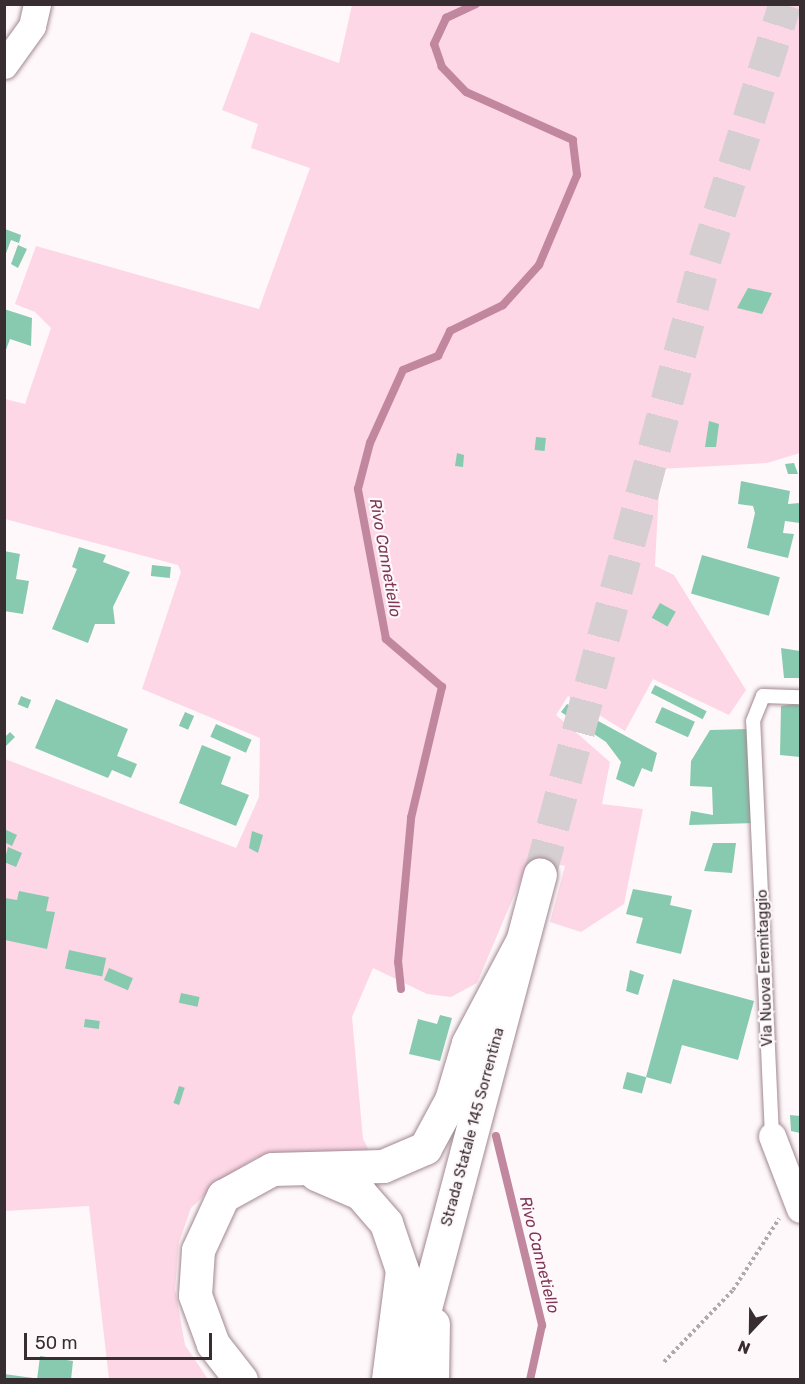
<!DOCTYPE html>
<style>
body{margin:0}
#map{position:relative;width:805px;height:1384px;overflow:hidden;background:#fef8fa;font-family:Rubik,sans-serif}
div>[style]{position:absolute}
[style*='--x']{left:calc(var(--x)*1px);top:calc(var(--y)*1px);width:calc(var(--w)*1px);rotate:calc(var(--a)*1deg)}
.green>*{inset:0;background:#fdd7e5}
.stream>*{height:8px;margin:-4px;padding:0 4px;transform-origin:4px;border-radius:4px;background:#c1879e}
.building>*{inset:0;background:#87cab0;transform-origin:0 0}
.trunk-tunnel>*{height:33px;margin-top:-16.5px;transform-origin:0;background:repeating-linear-gradient(90deg,#d6cfd2 0 33px,transparent 0 49px)}
.path>*{height:4px;margin-top:-2px;transform-origin:0;background:repeating-linear-gradient(90deg,#b1a9ac 0 3px,transparent 0 6px)}
.roads{filter:drop-shadow(0 0 2px #a28892) drop-shadow(0 0 2px #a28892)}
.service>*{height:14px;margin:-7px;padding:0 7px;transform-origin:7px;border-radius:7px;background:#fff}
.minor>*{height:27px;margin:-13.5px;padding:0 13.5px;transform-origin:13.5px;border-radius:13.5px;background:#fff}
.trunk>*{height:33px;margin:-16.5px;padding:0 16.5px;transform-origin:16.5px;border-radius:16.5px;background:#fff}
span{translate:-50% -50%;white-space:nowrap;text-align:center;line-height:1.15;-webkit-text-stroke:4.5px #fef8fa;paint-order:stroke}
.street-label{font-size:15px;color:#382d31}
.water-label{font-size:16px;color:#7f3657;font-style:italic}
.frame{position:absolute;inset:0;border:6px solid #382d31;pointer-events:none}
.north{position:absolute;left:721px;top:1300px;width:60px;height:60px;-webkit-text-stroke:4px #fef8fa;paint-order:stroke;rotate:202deg;font-size:16px;font-weight:700;line-height:24px;text-align:center;color:#382d31}
.north::after{content:'';display:block;margin:auto;width:21px;height:27px;background:#382d31;clip-path:polygon(50% 0,100% 100%,50% 72%,0 100%)}
.scale{position:absolute;left:24px;top:1333px;width:188px;height:27px;box-sizing:border-box;border:3px solid #382d31;border-top:0;padding-left:8px;font-size:18px;line-height:21px;white-space:nowrap;color:#382d31;-webkit-text-stroke:4px #fef8fa;paint-order:stroke}
</style>
<div id="map">
<div class="green">
<div style="clip-path:polygon(352px 5px,800px 5px,800px 453px,767px 463px,660px 469px,655px 566px,674px 575px,746px 690px,729px 715px,653px 679px,625px 731px,568px 696px,556px 715px,610px 762px,602px 804px,643px 809px,624px 904px,581px 932px,550px 922px,565px 866px,536px 860px,524px 872px,477px 983px,451px 997px,427px 994px,373px 968px,352px 1017px,363px 1139px,371px 1154px,257px 1157px,222px 1179px,191px 1208px,179px 1242px,175px 1289px,185px 1345px,208px 1379px,109px 1379px,89px 1206px,5px 1211px,5px 759px,236px 848px,259px 797px,260px 738px,142px 689px,181px 572px,178px 565px,5px 519px,5px 399px,25px 404px,51px 328px,35px 312px,15px 304px,36px 246px,259px 309px,310px 168px,251px 148px,258px 124px,222px 110px,251px 32px,339px 63px)"></div>
</div>
<div class="stream">
<div style="--x:401;--y:989;--w:27;--a:-96"></div>
<div style="--x:398;--y:962;--w:145;--a:-84.8"></div>
<div style="--x:411;--y:818;--w:135;--a:-76.7"></div>
<div style="--x:442;--y:687;--w:74;--a:-139.4"></div>
<div style="--x:386;--y:639;--w:153;--a:-100.6"></div>
<div style="--x:358;--y:489;--w:48;--a:-75.4"></div>
<div style="--x:370;--y:443;--w:80;--a:-65.7"></div>
<div style="--x:403;--y:370;--w:38;--a:-22"></div>
<div style="--x:438;--y:356;--w:28;--a:-64"></div>
<div style="--x:450;--y:331;--w:59;--a:-26.1"></div>
<div style="--x:503;--y:305;--w:54;--a:-48"></div>
<div style="--x:539;--y:265;--w:98;--a:-67.1"></div>
<div style="--x:577;--y:175;--w:35;--a:-97"></div>
<div style="--x:573;--y:140;--w:117;--a:-155.8"></div>
<div style="--x:466;--y:92;--w:35;--a:-134"></div>
<div style="--x:442;--y:67;--w:24;--a:-109"></div>
<div style="--x:434;--y:44;--w:29;--a:-65"></div>
<div style="--x:446;--y:18;--w:33;--a:-25"></div>
<div style="--x:496;--y:1136;--w:195;--a:76.3"></div>
<div style="--x:542;--y:1325;--w:56;--a:102.3"></div>
</div>
<div class="building">
<div style="clip-path:polygon(5px 229px,21px 235px,19px 243px,11px 240px,5px 256px)"></div>
<div style="clip-path:polygon(18px 245px,27px 249px,18px 268px,11px 264px)"></div>
<div style="clip-path:polygon(748px 288px,772px 293px,762px 314px,737px 308px)"></div>
<div style="clip-path:polygon(4px 309px,32px 318px,31px 346px,10px 339px,4px 355px)"></div>
<div style="clip-path:polygon(709px 421px,719px 424px,716px 447px,705px 447px)"></div>
<div style="left:536px;top:437px;width:10px;height:13px;rotate:6deg"></div>
<div style="clip-path:polygon(457px 453px,464px 455px,463px 467px,455px 466px)"></div>
<div style="clip-path:polygon(794px 463px,798px 474px,788px 474px,785px 464px)"></div>
<div style="clip-path:polygon(741px 481px,790px 491px,788px 504px,800px 503px,800px 523px,785px 521px,783px 533px,794px 534px,788px 558px,747px 548px,755px 513px,753px 506px,738px 504px)"></div>
<div style="clip-path:polygon(79px 547px,106px 555px,103px 562px,130px 572px,113px 607px,115px 624px,95px 624px,88px 643px,52px 629px,77px 569px,72px 567px)"></div>
<div style="clip-path:polygon(4px 551px,20px 554px,16px 579px,29px 581px,23px 614px,4px 611px)"></div>
<div style="left:702px;top:555px;width:81px;height:40px;rotate:16deg"></div>
<div style="left:152px;top:565px;width:19px;height:11px;rotate:6deg"></div>
<div style="left:660px;top:603px;width:18px;height:17px;rotate:29deg"></div>
<div style="clip-path:polygon(781px 648px,800px 651px,800px 678px,784px 678px)"></div>
<div style="left:655px;top:685px;width:58px;height:9px;rotate:27deg"></div>
<div style="left:21px;top:696px;width:11px;height:9px;rotate:22deg"></div>
<div style="clip-path:polygon(56px 699px,128px 729px,117px 756px,137px 764px,131px 778px,112px 770px,108px 778px,35px 748px)"></div>
<div style="clip-path:polygon(800px 703px,800px 757px,780px 755px,781px 706px)"></div>
<div style="clip-path:polygon(567px 704px,657px 753px,652px 772px,642px 768px,634px 787px,616px 779px,621px 762px,606px 742px,561px 712px)"></div>
<div style="left:662px;top:707px;width:36px;height:17px;rotate:24deg"></div>
<div style="left:185px;top:712px;width:10px;height:15px;rotate:24deg"></div>
<div style="left:216px;top:724px;width:39px;height:14px;rotate:24deg"></div>
<div style="clip-path:polygon(748px 729px,755px 823px,689px 825px,691px 811px,713px 815px,712px 787px,690px 786px,691px 761px,710px 730px)"></div>
<div style="clip-path:polygon(10px 732px,15px 737px,4px 748px,4px 738px)"></div>
<div style="clip-path:polygon(202px 745px,231px 757px,221px 784px,249px 795px,236px 826px,179px 803px)"></div>
<div style="clip-path:polygon(4px 829px,17px 835px,12px 846px,4px 842px)"></div>
<div style="clip-path:polygon(252px 831px,263px 835px,258px 853px,249px 848px)"></div>
<div style="clip-path:polygon(713px 843px,736px 843px,732px 873px,704px 871px)"></div>
<div style="clip-path:polygon(8px 847px,22px 853px,16px 867px,4px 862px)"></div>
<div style="clip-path:polygon(633px 889px,672px 896px,670px 905px,692px 910px,681px 954px,636px 943px,643px 918px,626px 914px)"></div>
<div style="clip-path:polygon(19px 891px,49px 897px,46px 911px,55px 912px,47px 949px,5px 940px,5px 898px,17px 900px)"></div>
<div style="left:69px;top:950px;width:38px;height:19px;rotate:12deg"></div>
<div style="left:109px;top:968px;width:26px;height:13px;rotate:23deg"></div>
<div style="clip-path:polygon(630px 970px,644px 975px,638px 995px,626px 991px)"></div>
<div style="clip-path:polygon(673px 979px,754px 1001px,738px 1060px,682px 1045px,671px 1084px,646px 1077px)"></div>
<div style="left:181px;top:993px;width:19px;height:10px;rotate:12deg"></div>
<div style="clip-path:polygon(440px 1015px,452px 1018px,440px 1061px,409px 1054px,418px 1019px,437px 1024px)"></div>
<div style="left:85px;top:1019px;width:15px;height:8px;rotate:8deg"></div>
<div style="left:627px;top:1072px;width:20px;height:17px;rotate:15deg"></div>
<div style="left:179px;top:1086px;width:6px;height:18px;rotate:18deg"></div>
<div style="clip-path:polygon(790px 1115px,800px 1116px,800px 1133px,791px 1131px)"></div>
<div style="clip-path:polygon(40px 1356px,73px 1361px,71px 1380px,37px 1380px)"></div>
<div style="clip-path:polygon(4px 1374px,33px 1378px,33px 1380px,4px 1380px)"></div>
</div>
<div class="trunk-tunnel">
<div style="--x:540;--y:874;--w:637;--a:-74.98"></div>
<div style="--x:705;--y:259;--w:267;--a:-72.6"></div>
</div>
<div class="path">
<div style="--x:664;--y:1362;--w:100;--a:-46.2"></div>
<div style="--x:733;--y:1290;--w:85;--a:-57.1"></div>
</div>
<div class="roads">
<div class="service">
<div style="--x:772;--y:1136;--w:415;--a:-92.6"></div>
<div style="--x:753;--y:721;--w:27;--a:-68"></div>
<div style="--x:763;--y:696;--w:37;--a:2"></div>
</div>
<div class="minor">
<div style="--x:4;--y:65;--w:48;--a:-54.3"></div>
<div style="--x:32;--y:26;--w:23;--a:-77"></div>
<div style="--x:772;--y:1136;--w:78;--a:69"></div>
</div>
<div class="trunk">
<div style="--x:316;--y:1174;--w:48;--a:23.4"></div>
<div style="--x:360;--y:1193;--w:40;--a:49"></div>
<div style="--x:386;--y:1223;--w:50;--a:71.2"></div>
<div style="--x:402;--y:1270;--w:111;--a:97.3"></div>
<div style="--x:241;--y:1380;--w:46;--a:-127.9"></div>
<div style="--x:213;--y:1344;--w:52;--a:-110.2"></div>
<div style="--x:195;--y:1295;--w:45;--a:-86.2"></div>
<div style="--x:198;--y:1250;--w:60;--a:-65.2"></div>
<div style="--x:223;--y:1196;--w:56;--a:-28.9"></div>
<div style="--x:272;--y:1169;--w:111;--a:-1.5"></div>
<div style="--x:383;--y:1166;--w:46;--a:-23.2"></div>
<div style="--x:425;--y:1148;--w:55;--a:-61.6"></div>
<div style="--x:451;--y:1100;--w:59;--a:-73.4"></div>
<div style="--x:468;--y:1043;--w:115;--a:-62.1"></div>
<div style="--x:406;--y:1380;--w:523;--a:-75.17"></div>
<div style="--x:432;--y:1380;--w:56;--a:-89"></div>
</div>
</div>
<div class="street-label">
<span style="left:765px;top:968px;rotate:-92deg">Via Nuova Eremitaggio</span>
<span style="left:473px;top:1127px;rotate:-75deg">Strada Statale 145 Sorrentina</span>
</div>
<div class="water-label">
<span style="left:385px;top:558px;rotate:80deg">Rivo Cannetiello</span>
<span style="left:539px;top:1255px;rotate:76deg">Rivo Cannetiello</span>
</div>
<div class="frame"></div>
<div class="north">N</div>
<div class="scale">50 m</div>
</div>
